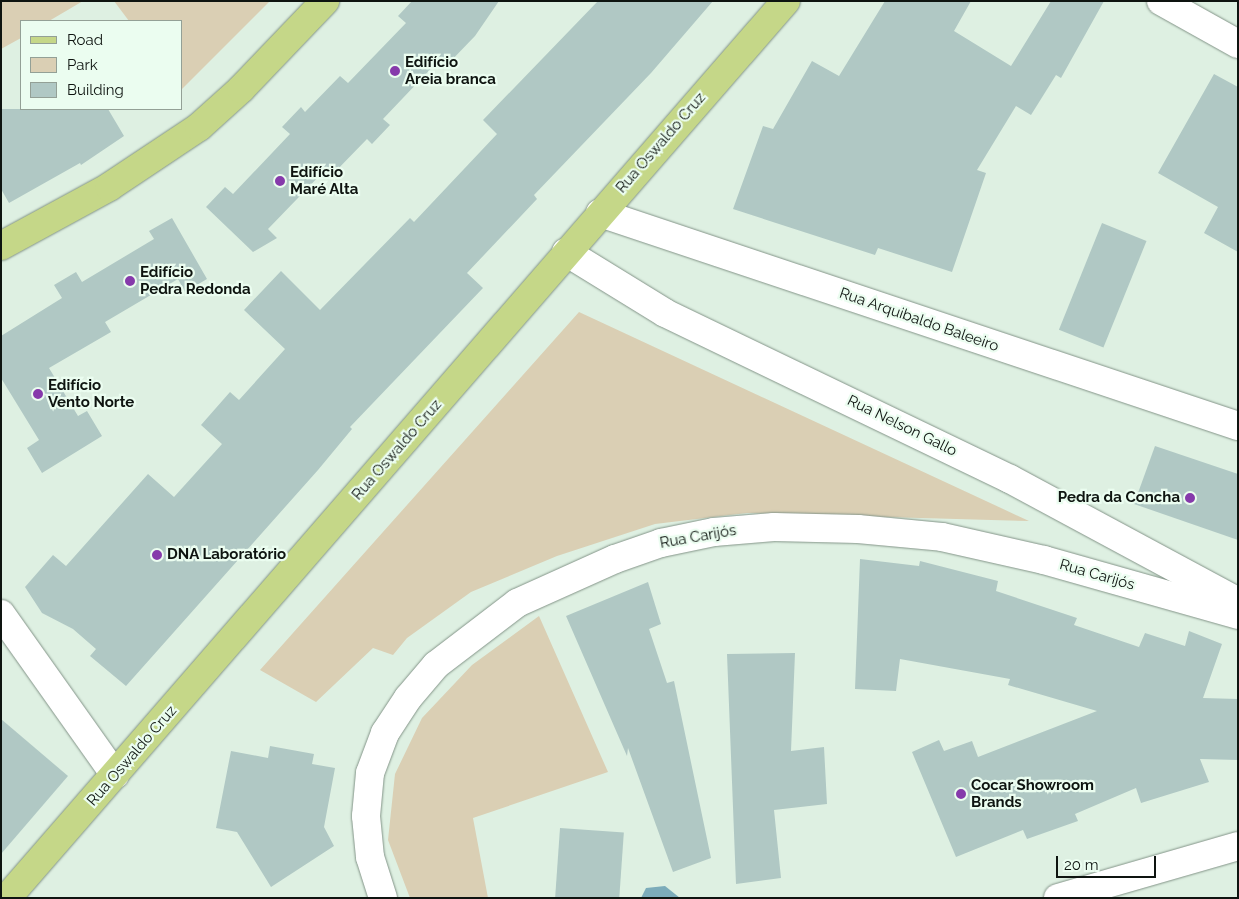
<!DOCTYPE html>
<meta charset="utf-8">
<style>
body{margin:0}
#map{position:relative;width:1239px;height:899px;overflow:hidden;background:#def0e2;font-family:Raleway,sans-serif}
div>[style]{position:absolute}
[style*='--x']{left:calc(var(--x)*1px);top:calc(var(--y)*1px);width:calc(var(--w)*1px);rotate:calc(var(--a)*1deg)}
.green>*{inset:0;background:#dacfb4}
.water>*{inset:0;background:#7cacba}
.building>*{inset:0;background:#b0c8c4;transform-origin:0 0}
.roads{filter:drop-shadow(0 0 1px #839488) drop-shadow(0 0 1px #839488)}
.minor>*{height:28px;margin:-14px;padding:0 14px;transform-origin:14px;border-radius:14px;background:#fff}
.primary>*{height:28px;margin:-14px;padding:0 14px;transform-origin:14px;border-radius:14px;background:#c5d788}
.dots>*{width:14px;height:14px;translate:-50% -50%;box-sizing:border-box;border:2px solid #ebfdf0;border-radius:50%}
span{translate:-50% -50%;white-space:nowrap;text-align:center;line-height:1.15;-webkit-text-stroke:4.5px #ebfdf0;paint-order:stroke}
.poi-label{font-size:15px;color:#0e1410;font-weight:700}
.left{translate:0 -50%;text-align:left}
.right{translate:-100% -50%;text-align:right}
.street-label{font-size:15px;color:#0e1410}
.frame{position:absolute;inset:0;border:2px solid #0e1410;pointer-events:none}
.legend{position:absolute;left:20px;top:20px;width:162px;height:90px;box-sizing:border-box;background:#ebfdf0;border:1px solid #93a096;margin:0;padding:6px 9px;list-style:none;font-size:15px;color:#0e1410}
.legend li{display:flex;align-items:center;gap:10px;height:25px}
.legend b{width:25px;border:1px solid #93a096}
.scale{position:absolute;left:1056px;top:856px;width:100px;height:22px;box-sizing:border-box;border:2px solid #0e1410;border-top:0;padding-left:6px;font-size:15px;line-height:18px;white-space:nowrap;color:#0e1410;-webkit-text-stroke:4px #ebfdf0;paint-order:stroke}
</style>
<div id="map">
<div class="green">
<div style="clip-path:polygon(1px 1px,83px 1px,49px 21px,21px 21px,21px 38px,1px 49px)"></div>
<div style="clip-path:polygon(114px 1px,270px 1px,181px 90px,181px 21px,129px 21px)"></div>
<div style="clip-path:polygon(579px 312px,1029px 521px,747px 513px,655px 524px,557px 556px,471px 592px,407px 638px,393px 655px,373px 648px,316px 702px,260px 670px)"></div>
<div style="clip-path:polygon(539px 616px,608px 772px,473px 818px,488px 898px,410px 898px,388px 840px,395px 774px,422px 718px,472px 665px)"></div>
</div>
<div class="water">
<div style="clip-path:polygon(665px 886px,680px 898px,641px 898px,646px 888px)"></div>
</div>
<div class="building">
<div style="clip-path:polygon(412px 1px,499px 1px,475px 36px,447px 65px,441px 58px,383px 119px,390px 125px,372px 144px,367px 139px,332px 175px,326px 169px,268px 229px,277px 238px,253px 252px,206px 207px,225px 187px,233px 194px,290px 134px,282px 127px,301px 107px,305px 112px,340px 76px,348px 83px,406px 23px,398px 16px)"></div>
<div style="clip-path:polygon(598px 1px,713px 1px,651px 73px,534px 195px,537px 199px,467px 273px,483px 288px,350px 427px,352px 429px,318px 470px,126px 686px,90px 656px,96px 649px,73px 629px,42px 613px,25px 587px,53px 555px,66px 566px,148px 474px,174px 497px,222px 444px,201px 425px,230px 392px,239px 400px,285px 349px,244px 310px,281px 271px,320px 310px,410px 218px,414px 222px,497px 134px,483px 120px)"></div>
<div style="clip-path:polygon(885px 1px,971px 1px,954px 31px,1011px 66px,1051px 1px,1104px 1px,1061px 78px,1056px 75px,1031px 115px,1016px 106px,977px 170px,986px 173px,952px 272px,878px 248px,875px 255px,733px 209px,763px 126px,773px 129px,812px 61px,839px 76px)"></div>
<div style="clip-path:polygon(1214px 74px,1238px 87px,1238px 252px,1204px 233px,1218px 207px,1158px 173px)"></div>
<div style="clip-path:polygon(1px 109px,108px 109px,124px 136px,81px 165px,80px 163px,9px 203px,1px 189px)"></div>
<div style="clip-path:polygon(172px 218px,207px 279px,185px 292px,178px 279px,105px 322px,111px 332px,49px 368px,78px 416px,87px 411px,102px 436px,42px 473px,27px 448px,39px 440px,1px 378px,1px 336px,62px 298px,54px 285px,76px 272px,82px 282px,154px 239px,149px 231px)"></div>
<div style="left:1102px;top:223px;width:48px;height:115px;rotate:22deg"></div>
<div style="clip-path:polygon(1155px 446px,1238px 474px,1238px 540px,1134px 504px)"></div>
<div style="clip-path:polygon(860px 559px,919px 566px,920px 561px,998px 581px,996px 591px,1077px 618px,1074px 625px,1139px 647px,1145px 633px,1185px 646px,1189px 631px,1222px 644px,1203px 698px,1238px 699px,1238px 760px,1200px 759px,1209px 782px,1141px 803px,1136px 788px,1075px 814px,1078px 821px,1027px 839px,1023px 830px,956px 857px,912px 752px,939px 740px,944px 751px,972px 741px,978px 757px,1097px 711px,1008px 685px,1010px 679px,900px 659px,896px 691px,855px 689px)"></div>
<div style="clip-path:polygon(648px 582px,661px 624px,649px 629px,667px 683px,674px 681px,711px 858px,673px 872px,628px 748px,627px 756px,566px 616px)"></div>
<div style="clip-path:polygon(795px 653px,791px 751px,824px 747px,827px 804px,774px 810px,781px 878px,736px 884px,727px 654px)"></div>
<div style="clip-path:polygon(1px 719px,68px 776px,1px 854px)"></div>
<div style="clip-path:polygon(270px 746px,314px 754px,312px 764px,335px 768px,324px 827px,334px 846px,271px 887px,237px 832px,216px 828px,231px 751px,268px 758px)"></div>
<div style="left:560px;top:828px;width:64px;height:70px;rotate:4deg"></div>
</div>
<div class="roads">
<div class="minor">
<div style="--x:1161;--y:1;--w:88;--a:29.2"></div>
<div style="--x:600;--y:213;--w:673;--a:18.46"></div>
<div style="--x:566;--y:252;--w:116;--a:31.6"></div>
<div style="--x:665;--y:313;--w:383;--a:25.7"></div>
<div style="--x:1010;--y:479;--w:259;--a:28.3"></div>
<div style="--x:1;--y:614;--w:197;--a:54.7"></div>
<div style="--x:383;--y:898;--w:43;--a:-107.6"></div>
<div style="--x:370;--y:857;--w:41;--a:-95.6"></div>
<div style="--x:366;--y:816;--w:43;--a:-84.7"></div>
<div style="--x:370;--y:773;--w:43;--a:-69.4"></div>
<div style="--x:385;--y:733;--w:42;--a:-56.7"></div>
<div style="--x:408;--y:698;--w:43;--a:-49.7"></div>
<div style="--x:436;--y:665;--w:102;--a:-37.4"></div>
<div style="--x:517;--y:603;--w:107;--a:-24.2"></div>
<div style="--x:615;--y:559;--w:49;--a:-19.2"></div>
<div style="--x:661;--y:543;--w:54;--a:-11.7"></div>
<div style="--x:714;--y:532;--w:60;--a:-4.8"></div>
<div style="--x:774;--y:527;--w:84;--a:1.4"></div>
<div style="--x:858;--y:529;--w:84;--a:5.4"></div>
<div style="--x:942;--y:537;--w:105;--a:12.7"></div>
<div style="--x:1044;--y:560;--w:202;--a:15.8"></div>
<div style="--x:1058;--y:898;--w:187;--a:-16.1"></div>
</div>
<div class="primary">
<div style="--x:1;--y:246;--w:123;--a:-28.6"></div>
<div style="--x:109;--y:187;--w:108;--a:-33.7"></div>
<div style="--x:199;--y:127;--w:57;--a:-42.1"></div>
<div style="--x:241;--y:89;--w:122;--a:-46.3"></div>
<div style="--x:7;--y:898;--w:1188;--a:-49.03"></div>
</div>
</div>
<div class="dots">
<div style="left:395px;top:71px;background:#863aab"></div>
<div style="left:280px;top:181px;background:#863aab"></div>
<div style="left:130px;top:281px;background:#863aab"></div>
<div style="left:38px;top:394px;background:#863aab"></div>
<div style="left:1190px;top:498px;background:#863aab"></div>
<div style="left:157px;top:555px;background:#863aab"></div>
<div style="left:961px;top:794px;background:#863aab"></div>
</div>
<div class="poi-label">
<span class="left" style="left:405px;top:71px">Edifício<br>Areia branca</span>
<span class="left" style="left:290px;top:181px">Edifício<br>Maré Alta</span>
<span class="left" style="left:140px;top:281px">Edifício<br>Pedra Redonda</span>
<span class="left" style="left:48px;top:394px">Edifício<br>Vento Norte</span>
<span class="right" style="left:1180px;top:498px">Pedra da Concha</span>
<span class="left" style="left:167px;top:555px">DNA Laboratório</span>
<span class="left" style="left:971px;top:794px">Cocar Showroom<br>Brands</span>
</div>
<div class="street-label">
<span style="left:661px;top:143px;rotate:-49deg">Rua Oswaldo Cruz</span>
<span style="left:919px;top:320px;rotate:19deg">Rua Arquibaldo Baleeiro</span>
<span style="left:902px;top:426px;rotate:26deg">Rua Nelson Gallo</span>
<span style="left:397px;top:450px;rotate:-49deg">Rua Oswaldo Cruz</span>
<span style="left:698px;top:537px;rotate:-10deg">Rua Carijós</span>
<span style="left:1097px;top:575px;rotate:16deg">Rua Carijós</span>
<span style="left:132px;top:756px;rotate:-49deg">Rua Oswaldo Cruz</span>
</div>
<div class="frame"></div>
<ul class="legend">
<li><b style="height:6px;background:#c5d788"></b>Road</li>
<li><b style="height:14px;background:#dacfb4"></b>Park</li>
<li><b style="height:14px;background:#b0c8c4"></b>Building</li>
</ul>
<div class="scale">20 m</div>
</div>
